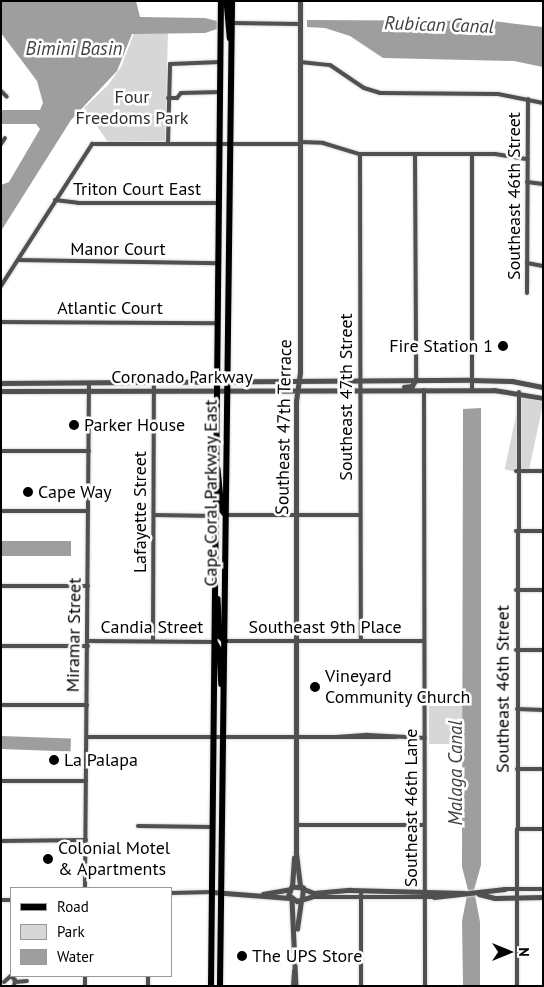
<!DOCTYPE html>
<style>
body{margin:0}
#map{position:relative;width:544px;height:987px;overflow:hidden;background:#fff;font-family:"PT Sans",sans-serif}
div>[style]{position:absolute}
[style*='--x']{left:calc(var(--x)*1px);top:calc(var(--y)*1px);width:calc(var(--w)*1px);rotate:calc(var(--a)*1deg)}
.green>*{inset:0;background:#d7d7d7;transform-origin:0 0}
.water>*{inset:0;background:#9e9e9e;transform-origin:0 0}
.roads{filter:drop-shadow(0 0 1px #dbdbdb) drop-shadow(0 0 1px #dbdbdb)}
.minor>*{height:4px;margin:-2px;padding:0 2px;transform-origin:2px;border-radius:2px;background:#505050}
.tertiary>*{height:4.5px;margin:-2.25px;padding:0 2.25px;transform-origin:2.25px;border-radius:2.25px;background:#505050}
.primary>*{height:5.5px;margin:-2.75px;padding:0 2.75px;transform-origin:2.75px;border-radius:2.75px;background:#000}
.dots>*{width:14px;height:14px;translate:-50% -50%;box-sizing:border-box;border:2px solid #fff;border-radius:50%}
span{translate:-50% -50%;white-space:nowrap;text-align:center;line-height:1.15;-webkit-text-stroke:5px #fff;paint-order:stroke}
.park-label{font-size:18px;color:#2e2e2e}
.street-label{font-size:18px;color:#000}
.poi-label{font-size:18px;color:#000}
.right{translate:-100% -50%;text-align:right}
.left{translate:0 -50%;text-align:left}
.water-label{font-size:19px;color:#3f3f3f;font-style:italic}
.frame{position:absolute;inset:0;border:2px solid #000;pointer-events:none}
.legend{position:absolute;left:10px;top:887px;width:162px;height:90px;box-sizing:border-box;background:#fff;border:1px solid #999;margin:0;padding:6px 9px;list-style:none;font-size:15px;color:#000}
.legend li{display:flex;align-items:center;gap:10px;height:25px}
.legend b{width:25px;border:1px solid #999}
.north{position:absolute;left:484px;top:927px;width:50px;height:50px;-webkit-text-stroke:4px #fff;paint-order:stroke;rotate:90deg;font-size:14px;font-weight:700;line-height:20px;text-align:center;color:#000}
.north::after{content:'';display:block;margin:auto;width:18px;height:22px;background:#000;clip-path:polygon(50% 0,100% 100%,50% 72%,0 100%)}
</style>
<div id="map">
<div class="green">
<div style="clip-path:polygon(134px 33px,168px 33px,165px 141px,108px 142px,84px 108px,108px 85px,121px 67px)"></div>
<div style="left:520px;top:397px;width:24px;height:74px;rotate:12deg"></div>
<div style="left:429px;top:706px;width:34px;height:38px"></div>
</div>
<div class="water">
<div style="clip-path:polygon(1px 1px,136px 1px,140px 17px,205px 18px,217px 21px,217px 29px,205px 33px,132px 34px,117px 71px,71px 120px,1px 231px,1px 185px,9px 182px,40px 129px,36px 124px,1px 124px,1px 110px,40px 110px,43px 103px,37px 81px,1px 33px)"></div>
<div style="clip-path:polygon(307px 20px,492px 21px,543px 27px,543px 67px,514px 61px,383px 58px,350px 36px,325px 28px,307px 27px)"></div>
<div style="clip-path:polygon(481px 408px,481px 865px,474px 890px,480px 922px,480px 986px,463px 986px,462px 921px,468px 890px,462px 867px,463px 409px)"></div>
<div style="left:1px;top:541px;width:70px;height:15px"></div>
<div style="left:1px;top:736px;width:70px;height:13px;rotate:2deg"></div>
</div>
<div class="roads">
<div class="minor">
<div style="--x:232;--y:23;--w:68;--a:0.8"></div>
<div style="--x:300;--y:62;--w:30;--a:6"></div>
<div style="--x:330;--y:65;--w:41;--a:34.1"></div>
<div style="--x:364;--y:88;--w:17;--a:17"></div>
<div style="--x:380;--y:93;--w:118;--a:0.5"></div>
<div style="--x:498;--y:94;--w:46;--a:11.3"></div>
<div style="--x:1;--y:91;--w:8;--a:45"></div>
<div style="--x:168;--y:98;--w:9;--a:0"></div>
<div style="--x:177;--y:98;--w:6;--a:-51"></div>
<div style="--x:181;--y:93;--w:40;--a:-1.4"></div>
<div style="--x:300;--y:142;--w:23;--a:2"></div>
<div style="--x:323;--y:143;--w:39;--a:17"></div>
<div style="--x:360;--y:154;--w:135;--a:0"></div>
<div style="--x:495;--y:154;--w:33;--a:9"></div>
<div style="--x:168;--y:143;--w:79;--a:-88.5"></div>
<div style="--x:170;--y:64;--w:51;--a:-2.2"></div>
<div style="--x:1;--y:144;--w:7;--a:-56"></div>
<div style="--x:360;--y:154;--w:487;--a:89.9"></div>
<div style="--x:415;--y:154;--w:225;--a:89.7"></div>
<div style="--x:527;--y:182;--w:16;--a:7"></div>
<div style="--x:55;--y:200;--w:23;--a:7"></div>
<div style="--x:78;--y:203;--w:141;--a:0"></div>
<div style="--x:18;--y:260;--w:201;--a:0.9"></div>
<div style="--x:527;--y:263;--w:16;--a:11"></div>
<div style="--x:1;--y:286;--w:169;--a:-57.3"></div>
<div style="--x:92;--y:144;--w:208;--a:0"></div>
<div style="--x:527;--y:293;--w:194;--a:-89.7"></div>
<div style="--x:1;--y:322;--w:217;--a:0.3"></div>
<div style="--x:424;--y:390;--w:596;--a:89.9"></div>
<div style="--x:472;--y:390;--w:236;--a:-90"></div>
<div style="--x:1;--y:451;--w:88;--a:0"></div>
<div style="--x:516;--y:471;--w:27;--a:0"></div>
<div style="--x:1;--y:511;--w:87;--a:0"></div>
<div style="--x:154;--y:515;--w:62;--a:0.9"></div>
<div style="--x:226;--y:515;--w:134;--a:0"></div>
<div style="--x:516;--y:531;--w:27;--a:0"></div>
<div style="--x:1;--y:586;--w:87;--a:0"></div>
<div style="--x:516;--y:590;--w:27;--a:0"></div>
<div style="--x:88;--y:641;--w:127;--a:0.5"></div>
<div style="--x:153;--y:641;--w:259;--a:-89.8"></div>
<div style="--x:225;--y:641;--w:199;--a:0"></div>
<div style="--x:1;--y:646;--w:87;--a:0"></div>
<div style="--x:516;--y:650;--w:27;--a:0"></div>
<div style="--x:1;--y:705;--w:86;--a:0"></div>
<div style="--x:517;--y:709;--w:26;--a:2"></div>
<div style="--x:87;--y:737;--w:309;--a:0"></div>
<div style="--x:336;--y:737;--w:32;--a:-4"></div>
<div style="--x:368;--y:735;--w:57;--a:3"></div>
<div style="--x:517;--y:769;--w:26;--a:0"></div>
<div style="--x:1;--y:781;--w:85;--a:0"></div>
<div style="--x:296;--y:825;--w:128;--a:0"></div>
<div style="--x:138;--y:826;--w:74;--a:0.8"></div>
<div style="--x:517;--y:829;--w:26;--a:0"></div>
<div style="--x:1;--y:841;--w:85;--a:-0.7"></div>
<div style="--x:85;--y:888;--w:505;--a:-89.55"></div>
<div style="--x:171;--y:893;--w:41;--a:-1.4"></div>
<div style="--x:1;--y:900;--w:10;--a:0"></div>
<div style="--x:4;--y:982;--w:9;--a:-41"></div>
<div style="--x:11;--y:976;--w:6;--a:45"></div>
<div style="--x:15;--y:980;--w:6;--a:99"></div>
<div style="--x:15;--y:982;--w:12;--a:-5"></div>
<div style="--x:85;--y:986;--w:10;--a:-90"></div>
<div style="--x:148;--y:986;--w:10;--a:-90"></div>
<div style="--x:361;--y:986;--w:95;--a:-90"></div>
<div style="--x:517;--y:986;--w:594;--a:-89.81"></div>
</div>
<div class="tertiary">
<div style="--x:1;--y:383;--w:470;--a:-0.4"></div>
<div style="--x:471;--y:380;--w:41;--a:1.4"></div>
<div style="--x:512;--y:381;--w:32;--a:11"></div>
<div style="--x:404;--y:387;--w:8;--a:-7"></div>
<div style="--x:412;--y:386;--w:8;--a:-60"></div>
<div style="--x:1;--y:391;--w:493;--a:-0.1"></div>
<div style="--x:494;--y:390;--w:50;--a:9.3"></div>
<div style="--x:300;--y:886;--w:34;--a:-97"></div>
<div style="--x:296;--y:852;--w:451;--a:-90"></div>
<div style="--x:296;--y:401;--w:28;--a:-82"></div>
<div style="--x:300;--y:373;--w:372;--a:-90"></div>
<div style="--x:292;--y:887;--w:29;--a:-86"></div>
<div style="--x:304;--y:889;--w:11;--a:22"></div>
<div style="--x:314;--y:893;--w:36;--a:-5"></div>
<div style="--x:350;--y:890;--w:114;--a:1.5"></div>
<div style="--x:212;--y:892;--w:78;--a:4.4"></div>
<div style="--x:263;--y:894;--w:27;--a:-10"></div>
<div style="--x:479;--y:894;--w:16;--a:14"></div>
<div style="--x:495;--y:898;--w:48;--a:-1.2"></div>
<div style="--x:292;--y:899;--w:87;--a:87.4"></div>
<div style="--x:302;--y:899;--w:11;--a:-85"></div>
<div style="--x:303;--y:888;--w:11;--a:-175"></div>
<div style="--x:292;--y:887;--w:9;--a:111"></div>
<div style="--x:289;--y:895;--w:10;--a:37"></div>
<div style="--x:297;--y:901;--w:15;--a:-16"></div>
<div style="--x:311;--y:897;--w:123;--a:0"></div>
<div style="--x:434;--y:897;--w:71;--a:-6.4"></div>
<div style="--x:505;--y:889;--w:38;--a:0"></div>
<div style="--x:297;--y:929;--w:29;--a:-82"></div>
<div style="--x:293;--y:986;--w:15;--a:-86"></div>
</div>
<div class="primary">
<div style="--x:227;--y:1;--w:37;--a:85"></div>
<div style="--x:218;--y:469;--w:41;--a:84.4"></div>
<div style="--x:222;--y:510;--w:6;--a:51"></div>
<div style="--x:218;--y:599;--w:37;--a:87"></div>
<div style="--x:220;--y:636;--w:7;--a:45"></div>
<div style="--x:215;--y:642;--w:10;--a:61"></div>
<div style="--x:220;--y:651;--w:33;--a:87"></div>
<div style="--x:211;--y:986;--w:985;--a:-89.42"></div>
<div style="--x:220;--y:986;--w:985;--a:-89.3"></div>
</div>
</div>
<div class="dots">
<div style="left:503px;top:346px;background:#000"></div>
<div style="left:74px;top:425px;background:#000"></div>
<div style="left:28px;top:492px;background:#000"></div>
<div style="left:315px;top:687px;background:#000"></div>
<div style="left:54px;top:760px;background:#000"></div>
<div style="left:48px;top:859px;background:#000"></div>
<div style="left:242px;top:956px;background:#000"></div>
</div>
<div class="park-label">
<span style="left:132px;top:108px">Four<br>Freedoms Park</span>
</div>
<div class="street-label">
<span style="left:137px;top:189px">Triton Court East</span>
<span style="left:514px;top:196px;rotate:-90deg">Southeast 46th Street</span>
<span style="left:118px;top:249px">Manor Court</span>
<span style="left:110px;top:308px">Atlantic Court</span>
<span style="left:182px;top:377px">Coronado Parkway</span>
<span style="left:346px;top:397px;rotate:-90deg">Southeast 47th Street</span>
<span style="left:284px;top:427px;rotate:-89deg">Southeast 47th Terrace</span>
<span style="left:211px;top:493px;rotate:-90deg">Cape Coral Parkway East</span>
<span style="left:140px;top:512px;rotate:-90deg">Lafayette Street</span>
<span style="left:152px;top:627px">Candia Street</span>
<span style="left:325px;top:627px">Southeast 9th Place</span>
<span style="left:74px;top:635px;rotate:-89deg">Miramar Street</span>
<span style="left:503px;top:689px;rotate:-90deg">Southeast 46th Street</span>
<span style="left:411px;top:808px;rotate:-90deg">Southeast 46th Lane</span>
</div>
<div class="poi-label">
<span class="right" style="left:493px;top:346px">Fire Station 1</span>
<span class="left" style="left:84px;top:425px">Parker House</span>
<span class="left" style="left:38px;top:492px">Cape Way</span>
<span class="left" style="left:325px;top:687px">Vineyard<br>Community Church</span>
<span class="left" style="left:64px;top:760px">La Palapa</span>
<span class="left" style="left:58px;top:859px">Colonial Motel<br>&amp; Apartments</span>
<span class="left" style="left:252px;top:956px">The UPS Store</span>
</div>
<div class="water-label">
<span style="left:439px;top:25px;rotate:2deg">Rubican Canal</span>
<span style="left:74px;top:49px">Bimini Basin</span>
<span style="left:456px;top:773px;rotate:-90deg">Malaga Canal</span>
</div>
<div class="frame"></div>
<ul class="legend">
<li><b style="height:6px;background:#000"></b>Road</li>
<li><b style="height:14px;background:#d7d7d7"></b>Park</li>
<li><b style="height:14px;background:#9e9e9e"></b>Water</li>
</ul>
<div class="north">N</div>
</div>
